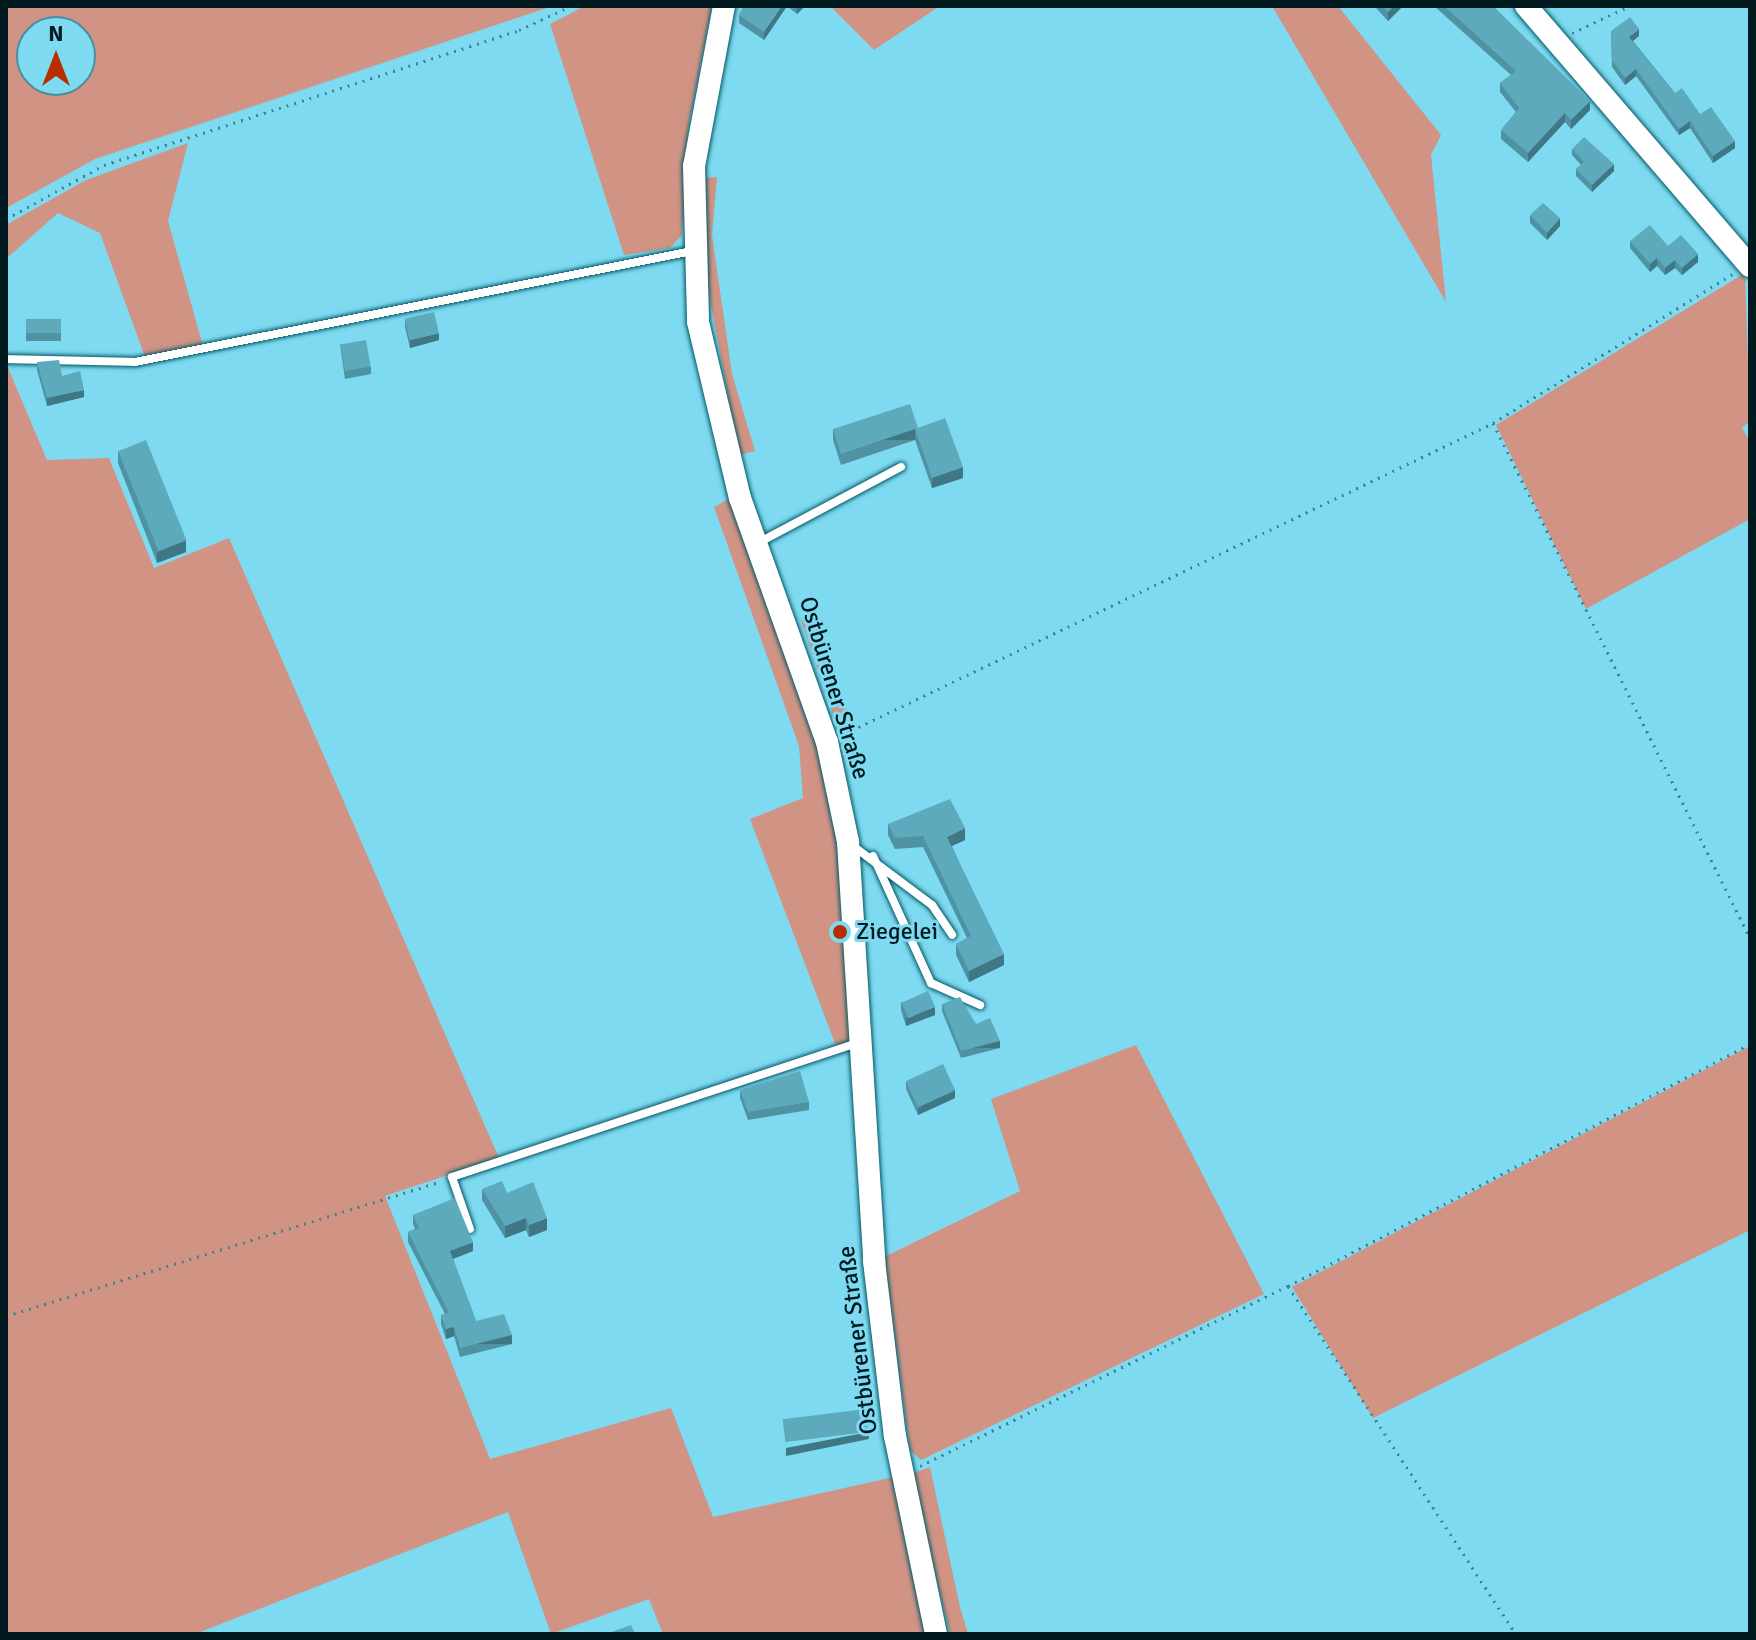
<!DOCTYPE html>
<meta charset="utf-8">
<style>
body{margin:0}
#map{position:relative;width:1756px;height:1640px;overflow:hidden;background:#7edaf0;font-family:Signika,sans-serif}
div>[style]{position:absolute}
[style*='--x']{left:calc(var(--x)*1px);top:calc(var(--y)*1px);width:calc(var(--w)*1px);rotate:calc(var(--a)*1deg)}
.green>*{inset:0;background:#d19484}
.path>*{height:3px;margin-top:-1.5px;transform-origin:0;background:repeating-linear-gradient(90deg,#448290 0 2px,transparent 0 8px)}
.roads{filter:drop-shadow(0 0 2px #015867) drop-shadow(0 0 2px #015867)}
.lane>*{height:8px;margin:-4px;padding:0 4px;transform-origin:4px;border-radius:4px;background:#fff}
.secondary>*{height:22px;margin:-11px;padding:0 11px;transform-origin:11px;border-radius:11px;background:#fff}
.wall>*{inset:0;background:#4f92a2;transform-origin:0 0}
.shaded-wall>*{inset:0;background:#407784;transform-origin:0 0}
.building>*{inset:0;background:#5caabc;transform-origin:0 0}
.dots>*{width:22px;height:22px;translate:-50% -50%;box-sizing:border-box;border:4px solid #7edaf0;border-radius:50%}
span{translate:-50% -50%;white-space:nowrap;text-align:center;line-height:1.15;-webkit-text-stroke:6px #7edaf0;paint-order:stroke}
.street-label{font-size:24px;color:#001a20}
.poi-label{font-size:24px;color:#001a20}
.left{translate:0 -50%;text-align:left}
.frame{position:absolute;inset:0;border:8px solid #001a20;pointer-events:none}
.north{position:absolute;left:16px;top:16px;width:80px;height:80px;box-sizing:border-box;background:#7edaf0;border:2px solid #4c8d9d;border-radius:50%;rotate:0deg;font-size:22px;font-weight:700;line-height:32px;text-align:center;color:#001a20}
.north::after{content:'';display:block;margin:auto;width:28px;height:36px;background:#b62d00;clip-path:polygon(50% 0,100% 100%,50% 72%,0 100%)}
</style>
<div id="map">
<div class="green">
<div style="clip-path:polygon(evenodd,6px 6px,553px 6px,95px 159px,6px 208px,6px 6px,80px 32px,80px 80px,32px 80px,32px 32px,80px 32px)"></div>
<div style="clip-path:polygon(585px 6px,712px 6px,688px 128px,682px 235px,670px 248px,624px 255px,550px 24px)"></div>
<div style="clip-path:polygon(830px 6px,940px 6px,874px 50px)"></div>
<div style="clip-path:polygon(1272px 6px,1338px 6px,1441px 135px,1431px 155px,1446px 302px)"></div>
<div style="clip-path:polygon(188px 143px,168px 221px,203px 346px,145px 357px,100px 233px,58px 213px,6px 259px,6px 225px,86px 180px)"></div>
<div style="clip-path:polygon(717px 177px,712px 235px,732px 374px,755px 451px,739px 455px,702px 256px,704px 178px)"></div>
<div style="clip-path:polygon(1745px 273px,1750px 421px,1742px 428px,1750px 442px,1750px 519px,1586px 609px,1496px 425px)"></div>
<div style="clip-path:polygon(6px 363px,47px 460px,109px 458px,154px 568px,229px 538px,499px 1158px,385px 1196px,490px 1459px,671px 1408px,713px 1517px,894px 1477px,929px 1634px,663px 1634px,649px 1599px,551px 1634px,508px 1512px,195px 1634px,6px 1634px)"></div>
<div style="clip-path:polygon(731px 498px,820px 744px,837px 842px,853px 1041px,836px 1046px,750px 819px,803px 798px,799px 746px,714px 507px)"></div>
<div style="clip-path:polygon(811px 614px,853px 725px,837px 726px,801px 620px)"></div>
<div style="clip-path:polygon(1136px 1045px,1264px 1294px,921px 1460px,910px 1450px,884px 1257px,1020px 1191px,991px 1099px)"></div>
<div style="clip-path:polygon(1750px 1046px,1750px 1230px,1373px 1418px,1292px 1287px)"></div>
<div style="clip-path:polygon(930px 1467px,960px 1607px,968px 1634px,950px 1634px,911px 1474px)"></div>
</div>
<div class="path">
<div style="--x:1572;--y:33;--w:63;--a:-25.3"></div>
<div style="--x:6;--y:219;--w:112;--a:-28.9"></div>
<div style="--x:104;--y:165;--w:436;--a:-18"></div>
<div style="--x:519;--y:30;--w:57;--a:-24.8"></div>
<div style="--x:1493;--y:423;--w:576;--a:63.48"></div>
<div style="--x:844;--y:734;--w:720;--a:-25.6"></div>
<div style="--x:1493;--y:423;--w:282;--a:-31.9"></div>
<div style="--x:1288;--y:1286;--w:416;--a:56.8"></div>
<div style="--x:6;--y:1316;--w:455;--a:-17.2"></div>
<div style="--x:920;--y:1466;--w:410;--a:-26.1"></div>
<div style="--x:1288;--y:1286;--w:522;--a:-27.65"></div>
</div>
<div class="roads">
<div class="lane">
<div style="--x:6;--y:359;--w:129;--a:1.3"></div>
<div style="--x:135;--y:362;--w:568;--a:-11.27"></div>
<div style="--x:758;--y:543;--w:162;--a:-28"></div>
<div style="--x:849;--y:843;--w:104;--a:36.8"></div>
<div style="--x:932;--y:905;--w:36;--a:56"></div>
<div style="--x:873;--y:856;--w:140;--a:65.5"></div>
<div style="--x:931;--y:983;--w:54;--a:24.2"></div>
<div style="--x:470;--y:1229;--w:55;--a:-109.1"></div>
<div style="--x:452;--y:1177;--w:426;--a:-18.3"></div>
</div>
<div class="secondary">
<div style="--x:724;--y:6;--w:163;--a:100.6"></div>
<div style="--x:694;--y:166;--w:156;--a:88.5"></div>
<div style="--x:698;--y:322;--w:181;--a:76.6"></div>
<div style="--x:740;--y:498;--w:259;--a:70.4"></div>
<div style="--x:827;--y:742;--w:102;--a:78.1"></div>
<div style="--x:848;--y:842;--w:420;--a:86.4"></div>
<div style="--x:874;--y:1261;--w:176;--a:83.2"></div>
<div style="--x:895;--y:1436;--w:202;--a:78.3"></div>
<div style="--x:1526;--y:6;--w:343;--a:49.3"></div>
</div>
</div>
<div class="wall">
<div style="clip-path:polygon(744px 6px,805px 6px,797px 14px,787px 6px,764px 40px,739px 23px,739px 15px)"></div>
<div style="clip-path:polygon(1376px 6px,1403px 6px,1388px 21px,1376px 8px)"></div>
<div style="clip-path:polygon(1434px 6px,1493px 6px,1590px 110px,1571px 129px,1565px 122px,1528px 162px,1501px 139px,1501px 130px,1516px 112px,1500px 92px,1500px 83px,1511px 75px)"></div>
<div style="clip-path:polygon(1611px 31px,1639px 36px,1633px 41px,1675px 93px,1735px 148px,1713px 163px,1690px 128px,1679px 135px,1636px 76px,1625px 85px,1612px 67px)"></div>
<div style="clip-path:polygon(1572px 149px,1614px 171px,1592px 192px,1576px 176px,1576px 169px,1581px 165px,1572px 155px)"></div>
<div style="clip-path:polygon(1530px 215px,1560px 226px,1547px 240px,1530px 223px)"></div>
<div style="clip-path:polygon(1630px 241px,1668px 246px,1698px 262px,1682px 275px,1675px 268px,1665px 275px,1657px 266px,1650px 272px,1630px 248px)"></div>
<div style="left:26px;top:319px;width:35px;height:22px"></div>
<div style="clip-path:polygon(405px 320px,439px 340px,410px 348px,405px 327px)"></div>
<div style="clip-path:polygon(340px 344px,371px 367px,371px 374px,345px 379px)"></div>
<div style="clip-path:polygon(37px 362px,62px 376px,84px 397px,47px 406px,37px 370px)"></div>
<div style="clip-path:polygon(918px 428px,963px 478px,932px 488px,915px 440px,841px 465px,833px 440px,833px 429px)"></div>
<div style="clip-path:polygon(118px 451px,186px 552px,157px 563px,118px 463px)"></div>
<div style="clip-path:polygon(888px 824px,965px 840px,952px 846px,1004px 965px,969px 982px,956px 955px,956px 944px,967px 938px,923px 847px,895px 849px,888px 835px)"></div>
<div style="clip-path:polygon(901px 1002px,935px 1015px,906px 1026px,901px 1010px)"></div>
<div style="clip-path:polygon(942px 1004px,976px 1024px,1000px 1048px,961px 1058px,942px 1011px)"></div>
<div style="clip-path:polygon(906px 1081px,955px 1098px,918px 1115px,906px 1089px)"></div>
<div style="clip-path:polygon(740px 1090px,809px 1102px,809px 1110px,748px 1120px,740px 1098px)"></div>
<div style="clip-path:polygon(482px 1189px,547px 1230px,529px 1237px,526px 1230px,505px 1238px,482px 1200px)"></div>
<div style="clip-path:polygon(413px 1215px,473px 1251px,453px 1259px,476px 1321px,512px 1344px,460px 1357px,454px 1336px,446px 1339px,441px 1324px,441px 1315px,445px 1314px,408px 1242px,408px 1232px,415px 1229px,413px 1224px)"></div>
</div>
<div class="shaded-wall">
<div style="clip-path:polygon(782px 6px,787px 6px,764px 40px,764px 32px)"></div>
<div style="clip-path:polygon(798px 6px,805px 6px,797px 14px,797px 7px)"></div>
<div style="clip-path:polygon(1394px 6px,1403px 6px,1388px 21px,1388px 12px)"></div>
<div style="clip-path:polygon(1639px 29px,1639px 36px,1629px 44px,1629px 37px)"></div>
<div style="clip-path:polygon(1636px 69px,1636px 76px,1625px 85px,1625px 78px)"></div>
<div style="clip-path:polygon(1590px 101px,1590px 110px,1571px 129px,1571px 120px)"></div>
<div style="clip-path:polygon(1565px 113px,1565px 122px,1528px 162px,1528px 153px)"></div>
<div style="clip-path:polygon(1690px 121px,1690px 128px,1679px 135px,1679px 129px)"></div>
<div style="clip-path:polygon(1735px 141px,1735px 148px,1713px 163px,1713px 156px)"></div>
<div style="clip-path:polygon(1614px 164px,1614px 171px,1592px 192px,1592px 185px)"></div>
<div style="clip-path:polygon(1560px 218px,1560px 226px,1547px 240px,1547px 233px)"></div>
<div style="clip-path:polygon(1698px 254px,1698px 262px,1682px 275px,1682px 268px)"></div>
<div style="clip-path:polygon(1657px 258px,1657px 266px,1650px 272px,1650px 264px)"></div>
<div style="clip-path:polygon(1675px 260px,1675px 268px,1665px 275px,1665px 268px)"></div>
<div style="clip-path:polygon(439px 333px,439px 340px,410px 348px,410px 340px)"></div>
<div style="clip-path:polygon(84px 390px,84px 397px,47px 406px,47px 398px)"></div>
<div style="left:915px;top:429px;width:11px;height:78px;rotate:90deg"></div>
<div style="clip-path:polygon(963px 467px,963px 478px,932px 488px,932px 478px)"></div>
<div style="clip-path:polygon(186px 540px,186px 552px,157px 563px,157px 552px)"></div>
<div style="clip-path:polygon(965px 828px,965px 840px,947px 848px,947px 837px)"></div>
<div style="clip-path:polygon(1004px 954px,1004px 965px,969px 982px,969px 971px)"></div>
<div style="clip-path:polygon(935px 1007px,935px 1015px,906px 1026px,906px 1018px)"></div>
<div style="left:1000px;top:1041px;width:7px;height:40px;rotate:90deg"></div>
<div style="clip-path:polygon(955px 1090px,955px 1098px,918px 1115px,918px 1107px)"></div>
<div style="clip-path:polygon(526px 1218px,526px 1230px,505px 1238px,505px 1226px)"></div>
<div style="clip-path:polygon(547px 1218px,547px 1230px,529px 1237px,529px 1225px)"></div>
<div style="clip-path:polygon(473px 1242px,473px 1251px,450px 1260px,450px 1251px)"></div>
<div style="clip-path:polygon(454px 1327px,454px 1336px,446px 1339px,446px 1329px)"></div>
<div style="left:512px;top:1335px;width:9px;height:54px;rotate:90deg"></div>
<div style="clip-path:polygon(869px 1432px,869px 1439px,786px 1456px,786px 1448px)"></div>
</div>
<div class="building">
<div style="clip-path:polygon(744px 6px,782px 6px,764px 32px,739px 15px)"></div>
<div style="clip-path:polygon(1382px 6px,1394px 6px,1388px 12px)"></div>
<div style="clip-path:polygon(1444px 6px,1493px 6px,1590px 101px,1571px 120px,1565px 113px,1528px 153px,1501px 130px,1519px 108px,1500px 83px,1516px 71px)"></div>
<div style="clip-path:polygon(1630px 17px,1639px 29px,1629px 37px,1675px 93px,1682px 88px,1700px 114px,1694px 118px,1711px 107px,1735px 141px,1713px 156px,1690px 121px,1679px 129px,1636px 69px,1625px 78px,1612px 60px,1611px 31px)"></div>
<div style="clip-path:polygon(1584px 137px,1614px 164px,1592px 185px,1576px 169px,1584px 162px,1572px 149px)"></div>
<div style="clip-path:polygon(1543px 203px,1560px 218px,1547px 233px,1530px 215px)"></div>
<div style="clip-path:polygon(1650px 225px,1668px 246px,1681px 235px,1698px 254px,1682px 268px,1675px 260px,1665px 268px,1657px 258px,1650px 264px,1630px 241px)"></div>
<div style="left:434px;top:312px;width:22px;height:30px;rotate:77deg"></div>
<div style="left:26px;top:319px;width:35px;height:14px"></div>
<div style="left:366px;top:340px;width:27px;height:26px;rotate:80deg"></div>
<div style="clip-path:polygon(59px 360px,62px 376px,80px 371px,84px 390px,47px 398px,37px 362px)"></div>
<div style="clip-path:polygon(910px 404px,918px 428px,945px 418px,963px 467px,932px 478px,915px 429px,841px 454px,833px 429px)"></div>
<div style="left:146px;top:440px;width:108px;height:30px;rotate:68deg"></div>
<div style="clip-path:polygon(950px 799px,965px 828px,947px 837px,1004px 954px,969px 971px,956px 944px,971px 936px,923px 836px,895px 838px,888px 824px)"></div>
<div style="left:928px;top:991px;width:17px;height:29px;rotate:66deg"></div>
<div style="clip-path:polygon(960px 997px,976px 1024px,990px 1018px,1000px 1041px,961px 1051px,942px 1004px)"></div>
<div style="left:943px;top:1064px;width:29px;height:41px;rotate:65deg"></div>
<div style="clip-path:polygon(800px 1071px,809px 1102px,748px 1112px,740px 1090px)"></div>
<div style="clip-path:polygon(502px 1181px,507px 1193px,533px 1182px,547px 1218px,529px 1225px,526px 1218px,505px 1226px,482px 1189px)"></div>
<div style="clip-path:polygon(455px 1198px,473px 1242px,450px 1251px,476px 1321px,504px 1314px,512px 1335px,460px 1348px,454px 1327px,446px 1329px,441px 1315px,449px 1313px,408px 1232px,419px 1228px,413px 1215px)"></div>
<div style="left:866px;top:1409px;width:23px;height:84px;rotate:83deg"></div>
<div style="clip-path:polygon(631px 1625px,635px 1634px,606px 1634px)"></div>
</div>
<div class="dots">
<div style="left:840px;top:932px;background:#b62d00"></div>
</div>
<div class="street-label">
<span style="left:834px;top:688px;rotate:73deg">Ostbürener Straße</span>
<span style="left:858px;top:1340px;rotate:-97deg">Ostbürener Straße</span>
</div>
<div class="poi-label">
<span class="left" style="left:856px;top:932px">Ziegelei</span>
</div>
<div class="frame"></div>
<div class="north">N</div>
</div>
